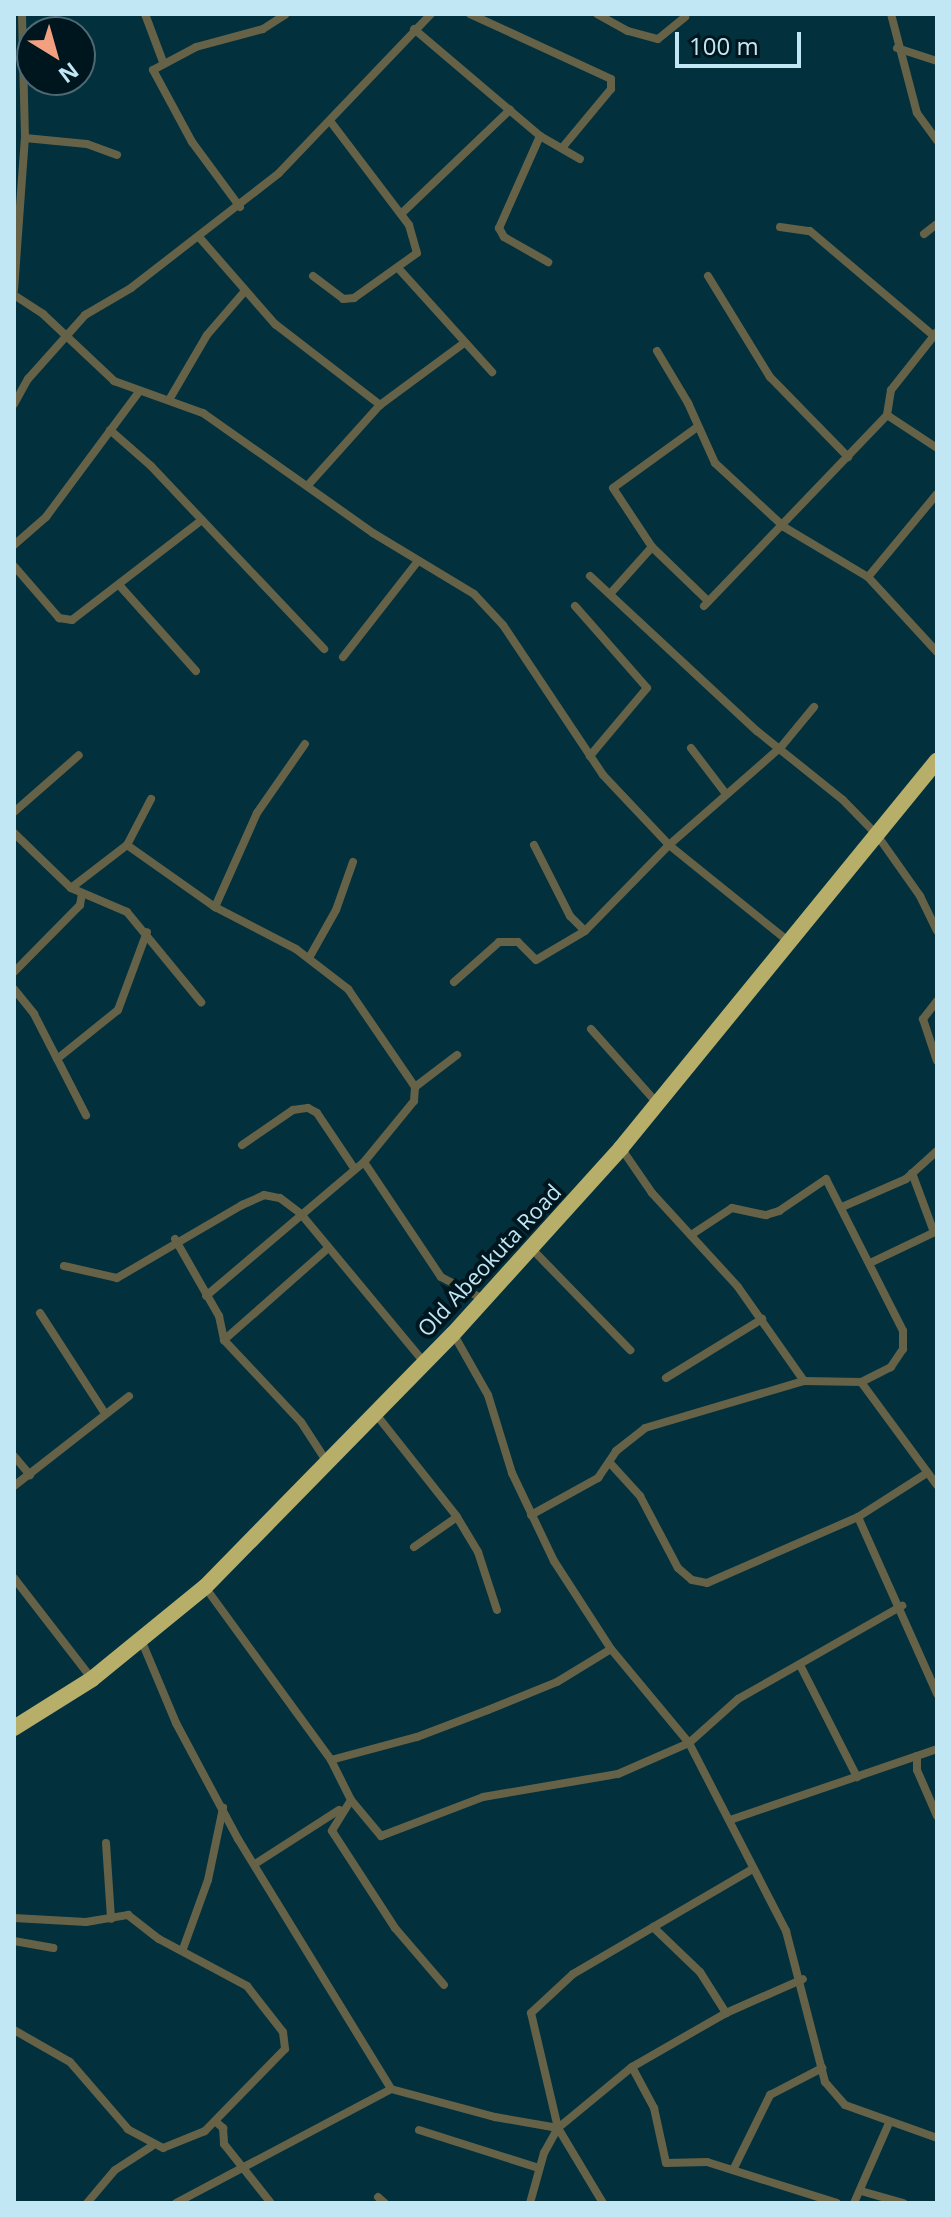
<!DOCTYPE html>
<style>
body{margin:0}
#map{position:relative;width:951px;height:2217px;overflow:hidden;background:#02303d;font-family:"Open Sans",sans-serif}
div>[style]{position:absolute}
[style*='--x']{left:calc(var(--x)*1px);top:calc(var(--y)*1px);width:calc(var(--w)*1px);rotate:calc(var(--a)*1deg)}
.street>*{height:8px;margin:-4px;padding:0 4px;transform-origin:4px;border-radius:4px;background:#656247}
.highway>*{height:16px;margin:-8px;padding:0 8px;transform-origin:8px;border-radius:8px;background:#b6ae69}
span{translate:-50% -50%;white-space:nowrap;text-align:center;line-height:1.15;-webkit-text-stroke:8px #00161e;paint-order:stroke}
.street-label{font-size:22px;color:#c1e6f4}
.frame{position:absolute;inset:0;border:16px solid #c1e6f4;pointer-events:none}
.north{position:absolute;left:16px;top:16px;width:80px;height:80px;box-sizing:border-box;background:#00161e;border:2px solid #4d6974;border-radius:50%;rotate:143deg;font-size:22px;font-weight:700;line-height:32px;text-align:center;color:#c1e6f4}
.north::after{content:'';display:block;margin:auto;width:28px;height:36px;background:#f2a080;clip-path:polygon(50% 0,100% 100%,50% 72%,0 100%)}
.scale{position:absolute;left:675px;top:32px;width:126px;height:36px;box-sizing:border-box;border:4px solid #c1e6f4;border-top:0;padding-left:10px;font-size:24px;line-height:28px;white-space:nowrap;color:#c1e6f4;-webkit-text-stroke:6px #00161e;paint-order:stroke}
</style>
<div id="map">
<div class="street">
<div style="--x:145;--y:14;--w:51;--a:69.4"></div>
<div style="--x:470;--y:14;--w:155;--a:24.7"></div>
<div style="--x:611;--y:79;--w:10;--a:90"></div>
<div style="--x:611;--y:89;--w:77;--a:129.7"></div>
<div style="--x:597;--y:14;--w:35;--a:29"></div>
<div style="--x:628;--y:31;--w:31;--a:15"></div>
<div style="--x:658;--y:39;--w:35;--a:-39"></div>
<div style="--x:891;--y:14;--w:102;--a:75.3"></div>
<div style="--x:917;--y:113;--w:34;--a:54"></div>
<div style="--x:414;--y:29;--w:165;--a:40.3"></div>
<div style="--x:540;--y:136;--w:46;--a:29.9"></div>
<div style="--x:897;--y:48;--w:42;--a:18"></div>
<div style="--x:540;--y:136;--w:101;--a:114"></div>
<div style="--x:499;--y:228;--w:10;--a:61"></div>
<div style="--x:504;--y:237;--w:51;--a:29.6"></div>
<div style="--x:25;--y:138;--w:62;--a:5.5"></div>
<div style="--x:87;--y:144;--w:32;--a:20"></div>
<div style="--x:240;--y:207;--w:81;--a:-126.4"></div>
<div style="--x:192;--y:142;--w:82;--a:-118.4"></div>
<div style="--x:153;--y:70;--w:49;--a:-28.1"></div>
<div style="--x:196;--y:47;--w:69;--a:-15"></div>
<div style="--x:263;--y:29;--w:27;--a:-33"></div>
<div style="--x:401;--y:214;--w:151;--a:-43.7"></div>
<div style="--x:780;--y:227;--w:30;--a:8"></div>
<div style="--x:810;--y:231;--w:162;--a:40.3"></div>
<div style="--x:924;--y:234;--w:16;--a:-38"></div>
<div style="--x:199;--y:237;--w:116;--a:48.9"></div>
<div style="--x:275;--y:324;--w:133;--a:37.6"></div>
<div style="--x:399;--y:269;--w:139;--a:47.9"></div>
<div style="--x:313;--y:276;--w:38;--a:37"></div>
<div style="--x:343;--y:299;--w:11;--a:-5"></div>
<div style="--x:354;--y:298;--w:77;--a:-35.5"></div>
<div style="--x:417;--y:253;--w:29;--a:-106"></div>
<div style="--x:409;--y:225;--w:131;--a:-127.2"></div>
<div style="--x:708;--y:276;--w:119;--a:58.5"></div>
<div style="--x:770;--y:377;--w:112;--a:45.7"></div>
<div style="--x:14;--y:290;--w:152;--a:-85.9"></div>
<div style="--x:25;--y:138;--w:124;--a:-91.4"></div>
<div style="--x:14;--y:295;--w:35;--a:33"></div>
<div style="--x:43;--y:314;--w:98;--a:43.3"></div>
<div style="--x:114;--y:381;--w:95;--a:19.8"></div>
<div style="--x:203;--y:413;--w:208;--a:35.2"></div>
<div style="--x:373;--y:533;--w:118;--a:31.1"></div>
<div style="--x:474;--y:594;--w:42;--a:46.9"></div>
<div style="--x:503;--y:625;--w:180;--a:56.3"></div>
<div style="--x:603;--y:775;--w:96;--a:46.7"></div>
<div style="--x:669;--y:845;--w:154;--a:38.9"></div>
<div style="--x:657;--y:351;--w:61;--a:59.2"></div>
<div style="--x:688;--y:403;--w:66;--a:65.8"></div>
<div style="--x:715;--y:463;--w:94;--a:42.8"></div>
<div style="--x:784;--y:527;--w:98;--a:30.8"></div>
<div style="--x:868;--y:577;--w:102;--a:47.4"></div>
<div style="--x:169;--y:400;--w:75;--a:-59.7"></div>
<div style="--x:207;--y:335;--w:57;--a:-49.3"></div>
<div style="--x:14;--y:404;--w:29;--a:-61"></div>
<div style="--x:28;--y:379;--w:86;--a:-48.3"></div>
<div style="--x:85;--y:315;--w:53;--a:-30.4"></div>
<div style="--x:131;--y:288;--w:187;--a:-37.8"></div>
<div style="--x:279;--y:173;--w:220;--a:-46.3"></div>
<div style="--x:887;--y:415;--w:60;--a:33.4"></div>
<div style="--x:696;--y:428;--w:102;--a:144.1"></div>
<div style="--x:613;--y:488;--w:71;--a:56.5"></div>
<div style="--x:652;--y:547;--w:78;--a:44"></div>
<div style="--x:110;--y:430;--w:55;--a:41.3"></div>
<div style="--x:151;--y:466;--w:252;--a:46.6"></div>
<div style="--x:309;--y:484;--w:106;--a:-48.1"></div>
<div style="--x:380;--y:405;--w:104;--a:-36.4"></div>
<div style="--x:14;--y:545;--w:43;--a:-41.2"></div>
<div style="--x:46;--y:517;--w:154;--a:-53.4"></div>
<div style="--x:14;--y:566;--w:69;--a:49.1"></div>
<div style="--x:59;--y:618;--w:13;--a:9"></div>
<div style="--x:72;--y:620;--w:164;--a:-37.6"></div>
<div style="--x:590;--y:576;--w:228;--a:42.9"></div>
<div style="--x:757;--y:731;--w:110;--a:38.7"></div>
<div style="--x:843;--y:800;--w:49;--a:45.8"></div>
<div style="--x:877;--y:835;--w:75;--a:54.8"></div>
<div style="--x:920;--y:896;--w:39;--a:64"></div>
<div style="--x:868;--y:577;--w:108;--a:-50.3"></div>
<div style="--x:120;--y:586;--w:114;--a:48.2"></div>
<div style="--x:610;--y:594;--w:63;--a:-48.2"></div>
<div style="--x:575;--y:606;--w:109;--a:48.7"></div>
<div style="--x:647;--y:688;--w:89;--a:130"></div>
<div style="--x:704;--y:606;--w:265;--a:-46.2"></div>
<div style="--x:887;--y:415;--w:25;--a:-81"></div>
<div style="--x:891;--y:390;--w:74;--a:-51.6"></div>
<div style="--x:343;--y:657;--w:122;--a:-52"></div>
<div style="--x:691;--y:748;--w:58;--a:52.7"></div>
<div style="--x:14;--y:812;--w:86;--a:-41.2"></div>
<div style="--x:14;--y:833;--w:79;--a:44"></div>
<div style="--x:71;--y:888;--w:61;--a:23.2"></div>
<div style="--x:127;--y:912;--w:117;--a:50.6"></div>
<div style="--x:127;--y:845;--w:108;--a:35.2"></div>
<div style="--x:215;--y:907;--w:91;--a:27.4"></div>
<div style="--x:296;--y:949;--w:66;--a:37.6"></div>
<div style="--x:348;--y:989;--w:119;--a:55.6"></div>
<div style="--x:415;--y:1087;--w:14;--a:94"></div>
<div style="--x:414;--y:1101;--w:79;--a:129.3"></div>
<div style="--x:364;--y:1162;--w:207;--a:139.7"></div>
<div style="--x:534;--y:845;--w:80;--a:63.1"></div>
<div style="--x:570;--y:916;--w:21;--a:45"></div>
<div style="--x:71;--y:888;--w:71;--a:-37.5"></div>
<div style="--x:127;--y:845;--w:52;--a:-62.4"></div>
<div style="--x:215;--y:907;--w:103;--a:-65.9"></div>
<div style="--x:257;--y:813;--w:84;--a:-55.2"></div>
<div style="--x:309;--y:958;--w:55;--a:-60.6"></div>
<div style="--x:336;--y:910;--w:51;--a:-70.5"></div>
<div style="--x:14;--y:972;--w:94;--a:-45.4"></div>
<div style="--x:80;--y:905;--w:11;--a:-80"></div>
<div style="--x:454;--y:982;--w:60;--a:-41.6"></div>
<div style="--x:499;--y:942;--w:19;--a:0"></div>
<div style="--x:518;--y:942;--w:25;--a:45"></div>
<div style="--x:536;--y:960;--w:57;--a:-30.6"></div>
<div style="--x:585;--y:931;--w:120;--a:-45.7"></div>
<div style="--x:669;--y:845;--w:149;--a:-41.2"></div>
<div style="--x:781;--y:747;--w:52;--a:-50.5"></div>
<div style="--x:14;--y:989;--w:32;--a:51"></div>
<div style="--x:34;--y:1014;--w:114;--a:62.8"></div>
<div style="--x:937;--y:1001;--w:23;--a:128"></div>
<div style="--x:923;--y:1019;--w:44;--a:71.6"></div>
<div style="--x:591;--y:1029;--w:99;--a:48.3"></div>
<div style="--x:57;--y:1059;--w:78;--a:-38.8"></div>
<div style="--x:118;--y:1010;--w:83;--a:-69.6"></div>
<div style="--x:415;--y:1087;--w:53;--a:-37.3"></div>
<div style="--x:242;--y:1145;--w:62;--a:-34.5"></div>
<div style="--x:293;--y:1110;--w:15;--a:-8"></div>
<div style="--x:308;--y:1108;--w:10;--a:29"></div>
<div style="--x:317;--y:1113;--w:66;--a:56.1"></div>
<div style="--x:621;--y:1148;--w:55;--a:55.4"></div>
<div style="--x:652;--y:1193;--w:127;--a:47.5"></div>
<div style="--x:738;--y:1287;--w:115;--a:54.9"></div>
<div style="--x:364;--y:1162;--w:138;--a:56.2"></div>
<div style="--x:441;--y:1277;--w:47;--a:27.6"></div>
<div style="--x:912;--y:1173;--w:63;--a:69.6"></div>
<div style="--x:842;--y:1207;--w:70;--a:-23.6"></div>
<div style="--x:906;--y:1179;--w:42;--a:-42.1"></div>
<div style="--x:691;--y:1235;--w:49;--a:-33.4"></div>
<div style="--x:732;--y:1208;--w:35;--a:12"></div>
<div style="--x:766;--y:1215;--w:14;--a:-17"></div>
<div style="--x:779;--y:1211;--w:57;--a:-34.2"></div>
<div style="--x:826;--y:1179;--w:170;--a:63.1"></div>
<div style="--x:903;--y:1331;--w:18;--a:90"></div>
<div style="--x:903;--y:1349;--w:22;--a:124"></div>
<div style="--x:891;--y:1367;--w:34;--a:153"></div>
<div style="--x:175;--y:1239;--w:89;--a:60.3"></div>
<div style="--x:219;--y:1316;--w:25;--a:78"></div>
<div style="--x:224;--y:1340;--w:112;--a:46.8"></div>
<div style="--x:301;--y:1422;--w:48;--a:57"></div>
<div style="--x:530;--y:1247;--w:144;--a:45.8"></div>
<div style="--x:870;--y:1263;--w:74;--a:-25.5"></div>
<div style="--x:64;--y:1266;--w:54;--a:12.8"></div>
<div style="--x:117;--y:1278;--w:145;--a:-30.3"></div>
<div style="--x:242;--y:1205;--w:24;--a:-24"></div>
<div style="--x:264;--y:1195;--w:16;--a:11"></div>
<div style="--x:280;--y:1198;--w:26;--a:37"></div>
<div style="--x:301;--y:1214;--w:192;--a:50.3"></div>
<div style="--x:40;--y:1313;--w:118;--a:57.1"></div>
<div style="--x:454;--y:1335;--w:69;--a:60.5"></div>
<div style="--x:488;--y:1395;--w:82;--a:72.9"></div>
<div style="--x:512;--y:1473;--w:98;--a:64.5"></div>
<div style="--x:554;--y:1561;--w:105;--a:57.1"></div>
<div style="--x:611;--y:1649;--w:122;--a:50.3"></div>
<div style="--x:689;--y:1743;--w:212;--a:62.7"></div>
<div style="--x:786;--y:1931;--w:156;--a:75.5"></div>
<div style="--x:825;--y:2082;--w:30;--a:49"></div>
<div style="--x:845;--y:2105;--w:98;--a:19.7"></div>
<div style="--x:224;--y:1340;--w:136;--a:-41.4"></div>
<div style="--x:666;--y:1378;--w:113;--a:-31.6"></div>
<div style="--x:375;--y:1413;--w:132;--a:51.7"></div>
<div style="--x:457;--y:1517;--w:41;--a:59"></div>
<div style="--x:478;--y:1552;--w:61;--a:71.9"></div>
<div style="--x:14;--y:1456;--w:25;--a:50"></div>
<div style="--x:610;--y:1463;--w:45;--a:47.7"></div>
<div style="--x:640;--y:1496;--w:81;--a:62.2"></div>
<div style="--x:678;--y:1568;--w:18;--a:41"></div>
<div style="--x:692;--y:1580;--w:15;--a:11"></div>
<div style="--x:707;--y:1583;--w:165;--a:-23.6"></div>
<div style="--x:858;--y:1517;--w:82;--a:-32.5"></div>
<div style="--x:14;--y:1486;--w:146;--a:-38"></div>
<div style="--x:531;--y:1515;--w:77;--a:-28.9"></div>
<div style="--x:598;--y:1478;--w:32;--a:-56"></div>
<div style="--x:616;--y:1451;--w:37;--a:-38"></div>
<div style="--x:645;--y:1428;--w:166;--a:-16.5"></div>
<div style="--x:804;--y:1381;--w:57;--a:1"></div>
<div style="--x:861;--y:1382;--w:128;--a:53.6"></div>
<div style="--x:858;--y:1517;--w:194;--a:65.9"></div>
<div style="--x:414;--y:1547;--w:52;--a:-34.9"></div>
<div style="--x:14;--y:1578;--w:128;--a:52.3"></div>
<div style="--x:205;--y:1587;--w:214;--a:53.9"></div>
<div style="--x:331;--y:1760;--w:45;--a:63.4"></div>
<div style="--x:351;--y:1800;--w:36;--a:122"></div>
<div style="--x:332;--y:1831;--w:116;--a:57"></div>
<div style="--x:395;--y:1928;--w:75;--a:49.3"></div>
<div style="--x:142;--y:1642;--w:88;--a:67.2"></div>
<div style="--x:176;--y:1723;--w:132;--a:61.9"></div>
<div style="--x:238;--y:1839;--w:293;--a:58.5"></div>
<div style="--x:391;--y:2089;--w:108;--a:15.1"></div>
<div style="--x:495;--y:2117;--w:64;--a:9.9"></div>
<div style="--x:558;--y:2128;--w:96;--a:-39.5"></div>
<div style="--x:632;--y:2067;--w:108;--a:-29.9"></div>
<div style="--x:726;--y:2013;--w:84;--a:-23.8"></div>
<div style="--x:800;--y:1665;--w:126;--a:63"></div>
<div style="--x:917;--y:1756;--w:14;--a:90"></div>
<div style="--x:917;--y:1770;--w:50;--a:66.5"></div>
<div style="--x:331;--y:1760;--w:89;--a:-15"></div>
<div style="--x:417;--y:1737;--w:76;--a:-20.8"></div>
<div style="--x:488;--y:1710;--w:74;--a:-22.1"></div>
<div style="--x:557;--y:1682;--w:63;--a:-31.4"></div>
<div style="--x:351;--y:1800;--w:47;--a:50.2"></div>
<div style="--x:381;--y:1836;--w:109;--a:-20.9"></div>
<div style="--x:483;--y:1797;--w:137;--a:-9.7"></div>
<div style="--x:618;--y:1774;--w:77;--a:-23.6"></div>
<div style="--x:689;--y:1743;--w:66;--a:-41.9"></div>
<div style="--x:738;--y:1699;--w:189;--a:-29.6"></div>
<div style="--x:730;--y:1820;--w:219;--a:-18.9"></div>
<div style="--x:106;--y:1843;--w:76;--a:86.2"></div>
<div style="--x:255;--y:1864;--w:100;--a:-32.7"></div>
<div style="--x:14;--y:1918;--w:72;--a:3.2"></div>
<div style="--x:86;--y:1922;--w:43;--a:-9.5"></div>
<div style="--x:128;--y:1915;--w:39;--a:38"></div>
<div style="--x:159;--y:1939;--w:100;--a:28.1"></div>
<div style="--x:247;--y:1986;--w:58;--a:52"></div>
<div style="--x:283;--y:2032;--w:17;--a:83"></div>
<div style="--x:285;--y:2049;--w:115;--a:134.3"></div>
<div style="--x:205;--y:2131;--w:45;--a:158"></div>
<div style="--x:163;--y:2148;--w:40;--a:-152"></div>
<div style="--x:128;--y:2129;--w:89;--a:-130.9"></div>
<div style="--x:70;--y:2062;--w:64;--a:-150.3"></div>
<div style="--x:653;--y:1927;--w:65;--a:43.8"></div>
<div style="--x:700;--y:1972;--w:49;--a:57.6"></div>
<div style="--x:14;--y:1941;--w:40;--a:10"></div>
<div style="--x:183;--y:1949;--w:73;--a:-70.1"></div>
<div style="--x:208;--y:1880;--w:74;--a:-78.2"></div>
<div style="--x:632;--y:2067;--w:47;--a:61.8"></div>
<div style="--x:654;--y:2108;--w:56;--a:77.7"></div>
<div style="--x:666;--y:2163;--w:41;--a:-1.4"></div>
<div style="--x:707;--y:2162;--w:136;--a:17.5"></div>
<div style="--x:215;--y:2121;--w:11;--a:41"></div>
<div style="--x:223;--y:2128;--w:16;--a:86"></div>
<div style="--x:224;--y:2144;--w:75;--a:51.5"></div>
<div style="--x:419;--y:2130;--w:126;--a:17.6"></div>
<div style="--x:733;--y:2170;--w:84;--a:-63.7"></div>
<div style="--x:770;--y:2095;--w:59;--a:-27.4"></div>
<div style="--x:861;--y:2191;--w:44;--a:15.9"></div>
<div style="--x:378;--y:2197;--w:9;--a:41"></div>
<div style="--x:87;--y:2203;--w:43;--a:-49.7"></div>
<div style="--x:115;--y:2170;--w:44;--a:-33"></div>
<div style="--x:176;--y:2203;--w:243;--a:-27.9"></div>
<div style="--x:530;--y:2203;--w:52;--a:-74.4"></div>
<div style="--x:544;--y:2153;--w:29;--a:-61"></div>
<div style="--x:603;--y:2203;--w:87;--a:-121"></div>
<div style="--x:558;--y:2128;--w:118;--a:-103.2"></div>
<div style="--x:531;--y:2013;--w:57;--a:-42.9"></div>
<div style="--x:573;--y:1974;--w:208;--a:-30.3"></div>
<div style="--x:854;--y:2203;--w:87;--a:-66.4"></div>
</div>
<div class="highway">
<div style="--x:14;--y:1728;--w:92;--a:-32.1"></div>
<div style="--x:92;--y:1679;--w:146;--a:-39.2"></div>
<div style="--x:205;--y:1587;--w:354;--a:-45.6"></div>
<div style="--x:453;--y:1334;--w:251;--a:-47.9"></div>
<div style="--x:621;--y:1148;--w:500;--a:-50.8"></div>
</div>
<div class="street-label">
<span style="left:489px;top:1260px;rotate:-47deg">Old Abeokuta Road</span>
</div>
<div class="frame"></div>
<div class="north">N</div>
<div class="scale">100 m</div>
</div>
